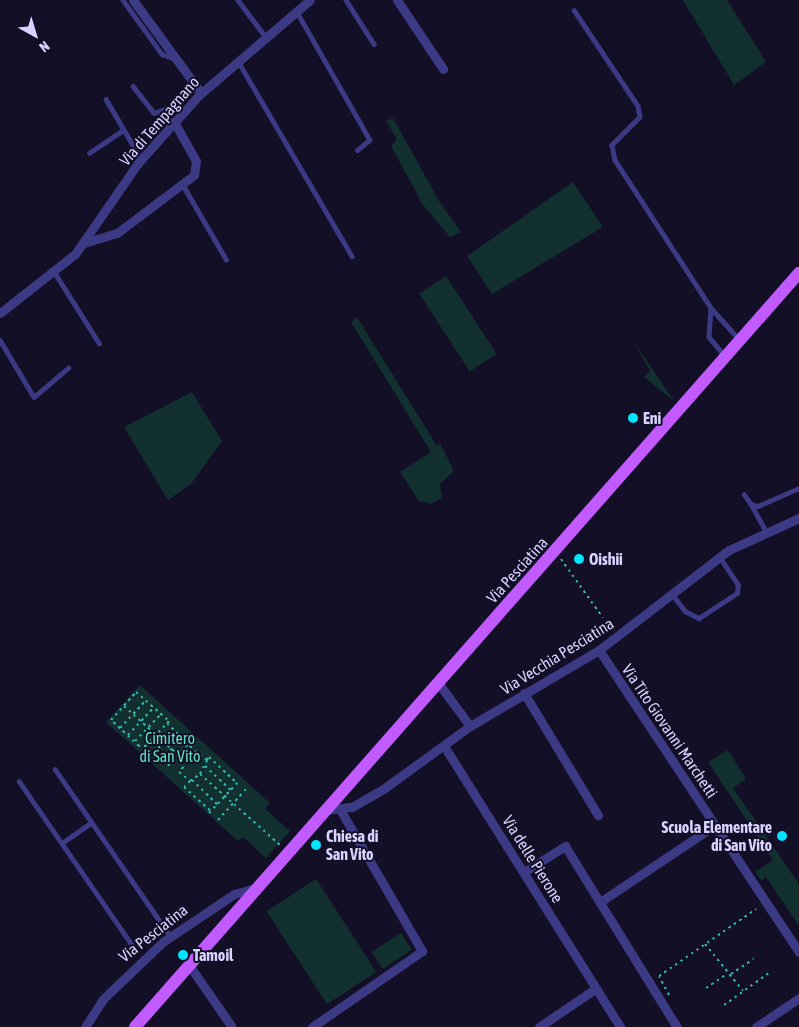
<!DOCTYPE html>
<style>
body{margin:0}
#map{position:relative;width:799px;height:1027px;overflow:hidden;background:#130f26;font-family:"Asap Condensed",sans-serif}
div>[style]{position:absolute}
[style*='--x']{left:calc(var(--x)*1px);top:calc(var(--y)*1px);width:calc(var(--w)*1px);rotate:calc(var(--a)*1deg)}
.green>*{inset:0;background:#12302f;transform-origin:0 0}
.path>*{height:2px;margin-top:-1px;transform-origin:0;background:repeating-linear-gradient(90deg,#2fb8b0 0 2.5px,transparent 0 6.5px)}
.lane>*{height:4.5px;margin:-2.25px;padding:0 2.25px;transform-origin:2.25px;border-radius:2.25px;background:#3d3a85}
.street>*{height:9px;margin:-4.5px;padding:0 4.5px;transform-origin:4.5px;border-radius:4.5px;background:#3d3a85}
.primary>*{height:12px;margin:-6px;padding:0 6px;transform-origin:6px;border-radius:6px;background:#c25bff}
.dots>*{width:14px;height:14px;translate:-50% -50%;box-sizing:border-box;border:2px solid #130f26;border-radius:50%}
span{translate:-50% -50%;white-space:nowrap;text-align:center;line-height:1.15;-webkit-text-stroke:4px #130f26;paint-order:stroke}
.street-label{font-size:16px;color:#d9d4ff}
.poi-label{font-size:16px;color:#d9d4ff;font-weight:700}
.left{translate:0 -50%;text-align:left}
.right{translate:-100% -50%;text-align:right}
.park-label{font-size:16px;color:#5fe0c0}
.north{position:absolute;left:10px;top:10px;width:50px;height:50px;-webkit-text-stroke:4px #130f26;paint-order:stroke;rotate:141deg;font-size:14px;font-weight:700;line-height:20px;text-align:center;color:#d9d4ff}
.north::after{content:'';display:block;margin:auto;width:18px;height:22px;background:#d9d4ff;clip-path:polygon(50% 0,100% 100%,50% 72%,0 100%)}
</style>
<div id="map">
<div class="green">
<div style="clip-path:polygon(683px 0,727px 0,766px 62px,734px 85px)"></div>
<div style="clip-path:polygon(393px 118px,439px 201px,461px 232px,450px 237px,423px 205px,391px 146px,397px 139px,386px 121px)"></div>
<div style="clip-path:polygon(573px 182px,603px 227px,492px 294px,467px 256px)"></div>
<div style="left:446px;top:276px;width:93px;height:32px;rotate:57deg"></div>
<div style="clip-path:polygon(357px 317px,437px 446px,440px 443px,454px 471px,440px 484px,442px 498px,431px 504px,419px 501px,400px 472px,431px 452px,351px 322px)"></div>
<div style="clip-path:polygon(634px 342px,674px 401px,644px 377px,650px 371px)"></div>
<div style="clip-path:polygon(192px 392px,222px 441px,191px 484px,168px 500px,124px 427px)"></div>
<div style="clip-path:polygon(140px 685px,270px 803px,265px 809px,290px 831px,266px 858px,243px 837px,238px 841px,106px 722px)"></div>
<div style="clip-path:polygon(728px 750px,746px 779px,733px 788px,799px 884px,799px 926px,766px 877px,761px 880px,755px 872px,773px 860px,708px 762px)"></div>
<div style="left:316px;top:879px;width:111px;height:59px;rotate:57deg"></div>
<div style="left:401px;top:933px;width:20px;height:35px;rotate:57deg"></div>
</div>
<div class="path">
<div style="--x:561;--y:559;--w:72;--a:54.6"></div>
<div style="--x:136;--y:692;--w:44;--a:41.3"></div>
<div style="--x:169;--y:721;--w:34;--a:133"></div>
<div style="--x:146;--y:746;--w:7;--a:180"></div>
<div style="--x:139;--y:746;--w:38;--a:-137"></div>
<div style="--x:111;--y:720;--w:38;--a:-48"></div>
<div style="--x:124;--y:706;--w:85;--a:42.1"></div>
<div style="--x:167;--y:723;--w:41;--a:45"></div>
<div style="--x:120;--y:728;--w:38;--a:-47"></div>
<div style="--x:128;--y:735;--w:38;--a:-47"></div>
<div style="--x:135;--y:741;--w:37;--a:-46"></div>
<div style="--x:154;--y:753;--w:31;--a:-48"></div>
<div style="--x:162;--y:760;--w:30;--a:-49"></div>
<div style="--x:207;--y:760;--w:4;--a:-56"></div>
<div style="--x:209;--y:757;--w:38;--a:43"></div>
<div style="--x:168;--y:766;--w:31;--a:-48"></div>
<div style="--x:205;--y:766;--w:35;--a:43"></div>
<div style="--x:200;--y:774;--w:16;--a:-63"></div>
<div style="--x:207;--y:760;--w:14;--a:-144"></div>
<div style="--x:196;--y:752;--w:26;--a:130"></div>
<div style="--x:179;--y:772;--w:14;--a:39"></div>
<div style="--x:190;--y:781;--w:12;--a:-35"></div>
<div style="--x:200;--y:774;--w:107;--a:41.6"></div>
<div style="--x:192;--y:780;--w:35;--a:44"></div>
<div style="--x:190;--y:781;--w:8;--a:135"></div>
<div style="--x:184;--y:787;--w:36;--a:42"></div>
<div style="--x:209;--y:813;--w:45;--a:-46.8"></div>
<div style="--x:218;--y:820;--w:43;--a:-47.8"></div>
<div style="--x:705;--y:944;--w:60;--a:51"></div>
<div style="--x:731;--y:974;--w:27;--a:-34"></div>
<div style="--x:706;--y:988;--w:25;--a:-34"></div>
<div style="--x:669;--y:995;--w:21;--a:-118"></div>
<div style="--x:659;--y:976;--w:118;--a:-34.6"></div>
<div style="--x:724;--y:1005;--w:55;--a:-35.4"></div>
</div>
<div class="lane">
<div style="--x:123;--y:0;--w:67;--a:54.2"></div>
<div style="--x:162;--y:54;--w:14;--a:21"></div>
<div style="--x:238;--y:0;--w:45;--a:53.1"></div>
<div style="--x:346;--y:0;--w:52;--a:57.5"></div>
<div style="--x:574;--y:10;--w:115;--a:56.3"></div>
<div style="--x:638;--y:106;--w:11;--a:80"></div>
<div style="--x:640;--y:117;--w:40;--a:135"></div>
<div style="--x:612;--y:145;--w:15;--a:79"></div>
<div style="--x:615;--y:160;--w:176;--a:57"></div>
<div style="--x:711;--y:308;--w:29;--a:94"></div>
<div style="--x:709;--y:337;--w:25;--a:50"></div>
<div style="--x:297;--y:12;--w:147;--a:60.3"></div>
<div style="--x:370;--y:140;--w:16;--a:140"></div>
<div style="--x:238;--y:61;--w:226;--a:59.7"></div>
<div style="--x:133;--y:86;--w:34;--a:52"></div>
<div style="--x:154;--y:113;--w:14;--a:-21"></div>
<div style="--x:167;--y:108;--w:17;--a:7"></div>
<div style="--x:106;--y:99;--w:69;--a:59.7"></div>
<div style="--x:89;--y:153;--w:40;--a:-34"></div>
<div style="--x:183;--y:185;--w:86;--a:59.8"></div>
<div style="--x:55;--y:273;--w:83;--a:57.8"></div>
<div style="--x:711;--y:308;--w:40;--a:48"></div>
<div style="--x:0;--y:340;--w:66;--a:59.2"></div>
<div style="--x:34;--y:397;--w:45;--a:-40.5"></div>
<div style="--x:744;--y:494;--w:12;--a:55"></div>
<div style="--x:751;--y:504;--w:7;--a:16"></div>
<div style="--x:758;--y:506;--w:45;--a:-23.7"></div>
<div style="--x:751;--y:504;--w:33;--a:61"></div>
<div style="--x:673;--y:595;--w:20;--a:53"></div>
<div style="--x:685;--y:611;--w:16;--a:27"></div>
<div style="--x:699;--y:618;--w:45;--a:-33.3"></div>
<div style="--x:737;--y:593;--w:8;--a:-83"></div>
<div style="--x:738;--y:585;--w:32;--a:-124"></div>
<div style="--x:55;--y:769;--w:204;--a:55.4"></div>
<div style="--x:19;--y:781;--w:199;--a:55.4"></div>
<div style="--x:62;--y:843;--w:35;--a:-35"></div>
</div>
<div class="street">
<div style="--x:133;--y:0;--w:115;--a:53.8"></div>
<div style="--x:397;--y:0;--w:83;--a:56.3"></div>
<div style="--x:84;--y:243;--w:34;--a:-17"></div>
<div style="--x:117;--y:233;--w:96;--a:-37"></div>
<div style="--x:194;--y:175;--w:14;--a:-82"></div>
<div style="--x:196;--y:161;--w:45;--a:-119.4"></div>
<div style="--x:0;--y:313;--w:95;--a:-38.2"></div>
<div style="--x:75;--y:254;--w:111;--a:-55.3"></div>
<div style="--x:138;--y:163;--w:91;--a:-48.1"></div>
<div style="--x:199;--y:95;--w:146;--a:-40.6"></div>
<div style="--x:599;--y:650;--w:362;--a:56.5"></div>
<div style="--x:439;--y:684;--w:52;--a:53.6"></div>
<div style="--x:524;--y:693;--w:143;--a:58.8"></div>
<div style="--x:444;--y:746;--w:332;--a:57.9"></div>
<div style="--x:326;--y:810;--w:26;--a:-7"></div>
<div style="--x:352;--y:807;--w:39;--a:-30"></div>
<div style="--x:386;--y:787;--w:104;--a:-36"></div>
<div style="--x:470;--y:726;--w:150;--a:-30.5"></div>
<div style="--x:599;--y:650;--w:164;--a:-37.6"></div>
<div style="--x:729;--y:550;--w:77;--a:-24.6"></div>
<div style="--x:524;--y:872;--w:49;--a:-32.4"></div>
<div style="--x:565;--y:846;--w:213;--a:58.3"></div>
<div style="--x:600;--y:902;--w:138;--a:-33.8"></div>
<div style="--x:189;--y:965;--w:75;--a:55.3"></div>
<div style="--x:85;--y:1027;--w:33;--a:-57"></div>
<div style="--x:103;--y:999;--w:84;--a:-43.6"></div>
<div style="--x:164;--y:941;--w:84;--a:-33.9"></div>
<div style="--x:234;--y:894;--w:25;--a:-16"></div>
<div style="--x:312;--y:1027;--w:134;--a:-34.6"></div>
<div style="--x:422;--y:951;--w:162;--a:-120.1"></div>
<div style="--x:539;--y:1027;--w:68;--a:-34.2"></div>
<div style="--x:756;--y:1027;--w:52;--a:-34"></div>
</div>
<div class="primary">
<div style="--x:135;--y:1027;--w:1005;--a:-48.63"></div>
</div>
<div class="dots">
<div style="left:633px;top:418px;background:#00e5ff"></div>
<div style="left:579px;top:559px;background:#00e5ff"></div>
<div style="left:782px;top:836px;background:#00e5ff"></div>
<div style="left:316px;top:845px;background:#00e5ff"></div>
<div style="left:183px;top:955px;background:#00e5ff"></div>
</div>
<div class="street-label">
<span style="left:159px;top:121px;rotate:-49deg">Via di Tempagnano</span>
<span style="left:517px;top:570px;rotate:-48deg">Via Pesciatina</span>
<span style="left:557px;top:656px;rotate:-32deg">Via Vecchia Pesciatina</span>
<span style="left:670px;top:731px;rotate:56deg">Via Tito Giovanni Marchetti</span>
<span style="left:533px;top:859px;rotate:58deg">Via delle Pierone</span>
<span style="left:153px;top:933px;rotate:-38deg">Via Pesciatina</span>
</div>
<div class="poi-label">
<span class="left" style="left:643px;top:418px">Eni</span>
<span class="left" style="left:589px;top:559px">Oishii</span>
<span class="right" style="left:772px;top:836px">Scuola Elementare<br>di San Vito</span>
<span class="left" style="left:326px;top:845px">Chiesa di<br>San Vito</span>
<span class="left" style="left:193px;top:955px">Tamoil</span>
</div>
<div class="park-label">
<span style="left:170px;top:747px">Cimitero<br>di San Vito</span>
</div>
<div class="north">N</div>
</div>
